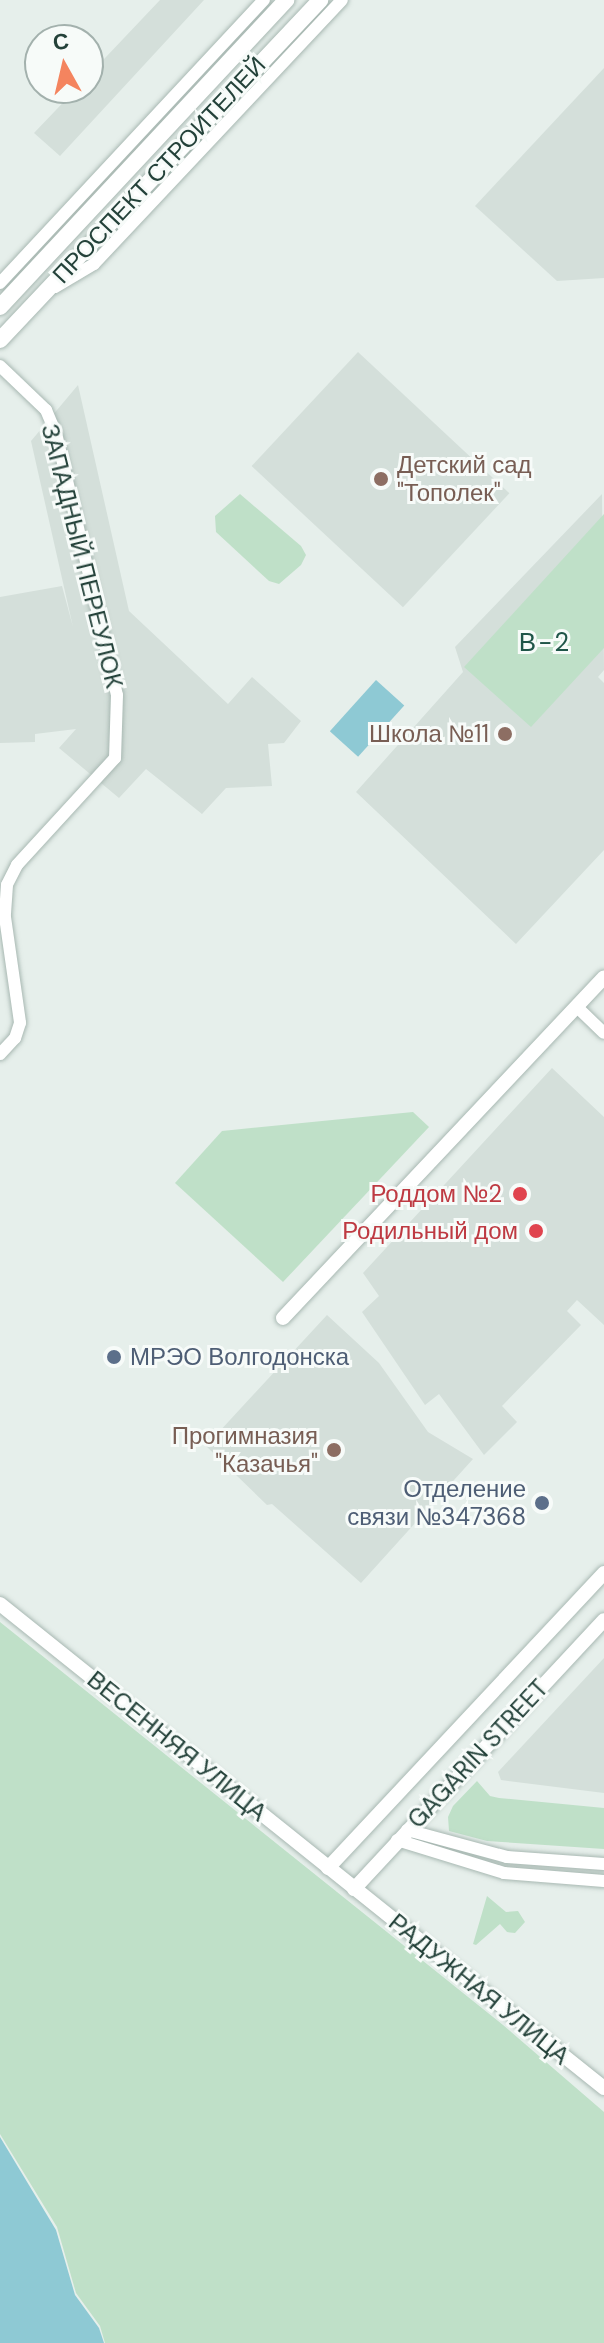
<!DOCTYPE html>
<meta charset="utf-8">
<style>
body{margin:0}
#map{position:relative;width:604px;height:2343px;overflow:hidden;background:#e6efeb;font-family:"DM Sans",sans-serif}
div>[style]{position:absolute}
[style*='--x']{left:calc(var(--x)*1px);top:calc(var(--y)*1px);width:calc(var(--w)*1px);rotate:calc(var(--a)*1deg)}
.built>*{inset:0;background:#d4dfda;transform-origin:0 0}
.green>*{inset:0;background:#bfe0c8}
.water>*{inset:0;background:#8ec9d4;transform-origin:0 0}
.roads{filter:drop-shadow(0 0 2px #a8b8b2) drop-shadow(0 0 2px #a8b8b2)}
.minor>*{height:12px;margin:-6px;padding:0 6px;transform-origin:6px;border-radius:6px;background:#fff}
.tertiary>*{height:14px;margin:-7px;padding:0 7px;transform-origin:7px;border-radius:7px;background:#fff}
.secondary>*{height:16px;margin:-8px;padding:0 8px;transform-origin:8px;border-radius:8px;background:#fff}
.dots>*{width:22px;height:22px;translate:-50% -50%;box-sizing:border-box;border:4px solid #f7fbf9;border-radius:50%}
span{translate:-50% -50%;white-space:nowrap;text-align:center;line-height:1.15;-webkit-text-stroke:6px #f7fbf9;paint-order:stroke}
.street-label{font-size:24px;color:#24423a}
.education-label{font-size:24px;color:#785e54}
.left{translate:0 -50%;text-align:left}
.right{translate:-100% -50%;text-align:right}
.health-label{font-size:24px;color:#be3a42}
.service-label{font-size:24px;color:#4e5e75}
.neighbourhood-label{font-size:26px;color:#1f5548;letter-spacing:2px}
.north{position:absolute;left:24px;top:24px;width:80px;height:80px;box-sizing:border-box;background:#f7fbf9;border:2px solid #a3b1ad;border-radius:50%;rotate:352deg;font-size:22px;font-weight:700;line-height:32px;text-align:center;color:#24423a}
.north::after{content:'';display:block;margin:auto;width:28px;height:36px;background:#f4845f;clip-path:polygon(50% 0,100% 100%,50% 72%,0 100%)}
</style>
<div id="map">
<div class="built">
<div style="clip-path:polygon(160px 0,204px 0,60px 156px,34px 133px,77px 88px,88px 88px,88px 76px)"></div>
<div style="clip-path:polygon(604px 68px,604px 278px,557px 281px,475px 206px)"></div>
<div style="left:358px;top:352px;width:207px;height:156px;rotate:43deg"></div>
<div style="clip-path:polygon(78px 385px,129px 611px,228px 704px,252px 677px,301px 721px,284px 743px,268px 744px,272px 786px,226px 788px,202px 814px,146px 769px,119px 798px,59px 748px,76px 729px,35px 734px,35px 742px,0 743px,0 597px,62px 586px,73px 627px,31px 441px)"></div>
<div style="clip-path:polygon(602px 494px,604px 670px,598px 677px,604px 683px,604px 850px,516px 944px,356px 792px,463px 672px,455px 647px)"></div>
<div style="clip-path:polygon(552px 1068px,604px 1117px,604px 1325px,577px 1300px,567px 1311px,581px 1325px,502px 1406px,517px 1422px,484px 1455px,439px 1394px,425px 1405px,362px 1312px,379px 1296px,363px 1273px)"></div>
<div style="clip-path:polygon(327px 1315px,379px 1363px,428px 1432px,473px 1459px,361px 1583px,272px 1504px,267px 1505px,206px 1446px)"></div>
<div style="clip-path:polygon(604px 1658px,604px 1793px,501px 1780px,498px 1772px)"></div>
</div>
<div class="green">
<div style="clip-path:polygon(240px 494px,301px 546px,306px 555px,301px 565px,279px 584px,269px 581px,216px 532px,215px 516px)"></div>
<div style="clip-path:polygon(604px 514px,604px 648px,531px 727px,464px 667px)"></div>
<div style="clip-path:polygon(413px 1112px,429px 1127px,283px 1282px,175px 1183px,222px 1131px)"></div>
<div style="clip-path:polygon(0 1622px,503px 2025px,604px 2112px,604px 2343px,105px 2343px,100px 2326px,76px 2293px,57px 2227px,0 2134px)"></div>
<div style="clip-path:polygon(477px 1781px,490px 1796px,499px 1798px,604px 1808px,604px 1849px,487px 1841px,449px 1831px,448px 1817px,453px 1806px)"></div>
<div style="clip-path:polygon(487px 1896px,506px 1912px,518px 1911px,525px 1922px,515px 1933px,507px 1932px,500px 1924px,476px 1945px,473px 1944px)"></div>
</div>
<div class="water">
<div style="left:376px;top:680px;width:38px;height:69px;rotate:42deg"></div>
<div style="clip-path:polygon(0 2137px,56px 2230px,75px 2295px,99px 2328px,104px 2343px,0 2343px)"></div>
</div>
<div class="roads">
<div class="minor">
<div style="--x:0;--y:283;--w:387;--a:-47"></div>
<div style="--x:55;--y:287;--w:45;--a:-30.5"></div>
<div style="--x:94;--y:264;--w:362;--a:-46.8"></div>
<div style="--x:0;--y:366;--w:64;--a:43.7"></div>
<div style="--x:46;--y:410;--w:25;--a:67"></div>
<div style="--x:56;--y:433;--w:269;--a:76.9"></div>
<div style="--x:117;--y:695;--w:63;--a:91.8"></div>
<div style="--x:115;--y:758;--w:145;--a:132.5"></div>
<div style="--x:17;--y:865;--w:22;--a:117"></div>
<div style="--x:7;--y:885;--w:32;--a:94"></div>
<div style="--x:5;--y:917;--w:107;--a:81.9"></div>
<div style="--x:20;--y:1023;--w:16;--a:108"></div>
<div style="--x:15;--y:1038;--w:22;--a:133"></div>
<div style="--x:577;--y:1007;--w:37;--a:44"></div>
<div style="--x:407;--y:1830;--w:104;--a:15.1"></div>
<div style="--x:507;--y:1857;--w:97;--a:4.1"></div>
<div style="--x:397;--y:1840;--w:112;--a:17.1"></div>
<div style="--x:504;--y:1873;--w:100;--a:4.6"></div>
</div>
<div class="tertiary">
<div style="--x:283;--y:1318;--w:468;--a:-46.7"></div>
<div style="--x:0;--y:1604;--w:774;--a:38.71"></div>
<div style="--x:328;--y:1868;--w:404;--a:-46.9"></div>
<div style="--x:354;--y:1889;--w:367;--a:-47.1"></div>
</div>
<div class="secondary">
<div style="--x:0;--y:307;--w:420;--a:-47"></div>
<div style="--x:0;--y:340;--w:467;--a:-46.7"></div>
</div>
</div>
<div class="dots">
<div style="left:381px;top:479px;background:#8d6e63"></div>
<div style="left:505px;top:734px;background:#8d6e63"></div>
<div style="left:520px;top:1194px;background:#e0444e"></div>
<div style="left:536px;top:1231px;background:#e0444e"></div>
<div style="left:114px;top:1357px;background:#5c6f8a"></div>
<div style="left:334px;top:1450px;background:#8d6e63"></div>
<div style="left:542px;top:1503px;background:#5c6f8a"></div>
</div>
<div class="street-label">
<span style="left:159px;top:170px;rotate:-47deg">ПРОСПЕКТ СТРОИТЕЛЕЙ</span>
<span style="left:82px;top:556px;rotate:76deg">ЗАПАДНЫЙ ПЕРЕУЛОК</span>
<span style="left:177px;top:1746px;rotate:39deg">ВЕСЕННЯЯ УЛИЦА</span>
<span style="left:478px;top:1754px;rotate:-47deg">GAGARIN STREET</span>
<span style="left:479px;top:1989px;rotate:39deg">РАДУЖНАЯ УЛИЦА</span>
</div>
<div class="education-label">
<span class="left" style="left:397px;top:479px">Детский сад<br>"Тополек"</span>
<span class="right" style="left:489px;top:734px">Школа №11</span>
<span class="right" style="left:318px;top:1450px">Прогимназия<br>"Казачья"</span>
</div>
<div class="health-label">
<span class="right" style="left:502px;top:1194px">Роддом №2</span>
<span class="right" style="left:518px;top:1231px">Родильный дом</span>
</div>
<div class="service-label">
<span class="left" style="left:130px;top:1357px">МРЭО Волгодонска</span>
<span class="right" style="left:526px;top:1503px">Отделение<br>связи №347368</span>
</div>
<div class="neighbourhood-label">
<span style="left:545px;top:643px">В-2</span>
</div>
<div class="north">С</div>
</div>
